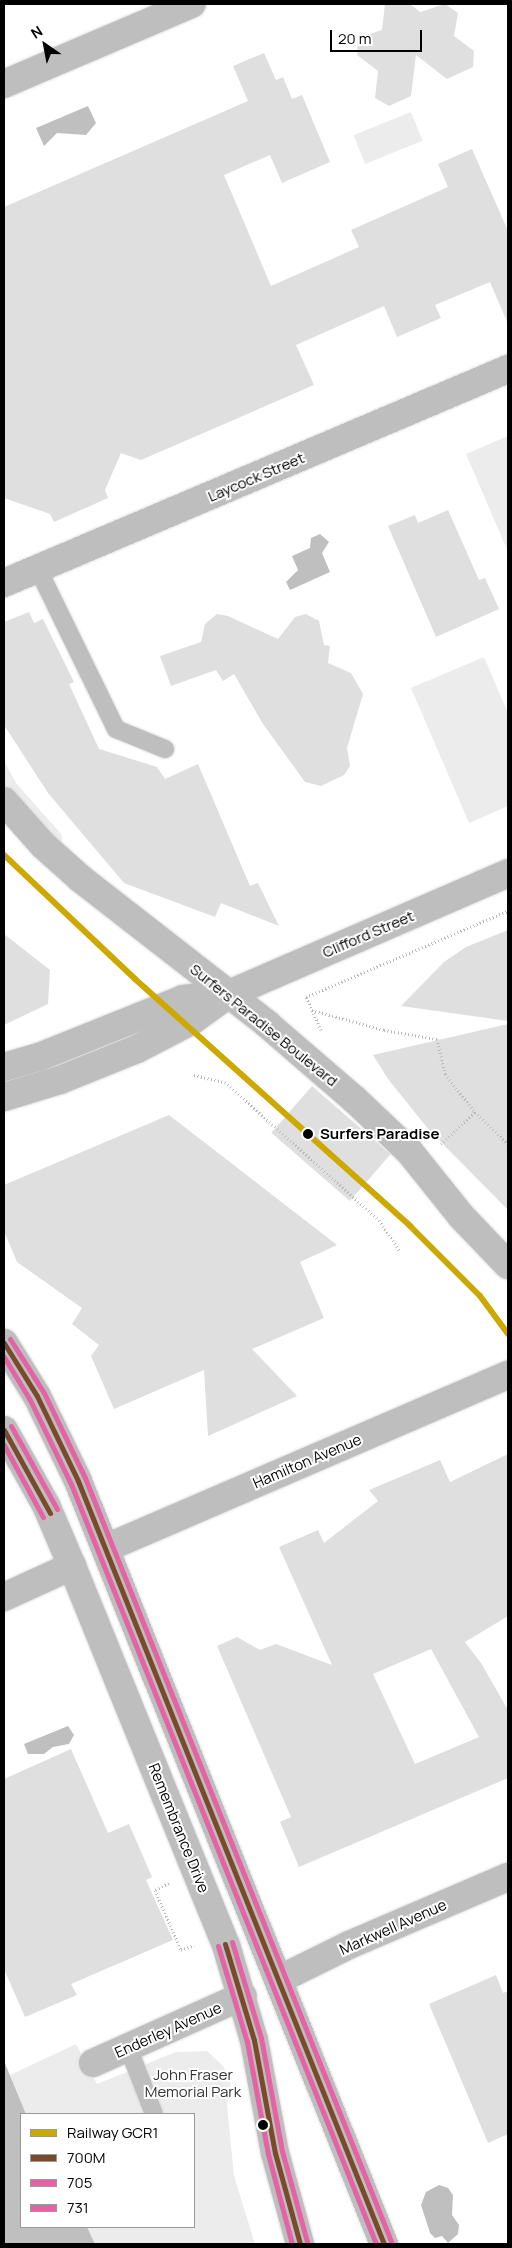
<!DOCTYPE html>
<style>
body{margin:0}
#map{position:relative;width:512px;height:2248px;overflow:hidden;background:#fff;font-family:Manrope,sans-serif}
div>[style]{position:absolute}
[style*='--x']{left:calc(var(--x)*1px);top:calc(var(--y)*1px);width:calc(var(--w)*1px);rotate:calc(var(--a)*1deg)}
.green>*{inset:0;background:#ececec;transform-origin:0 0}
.water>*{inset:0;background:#bfbfbf}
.building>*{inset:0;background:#dfdfdf;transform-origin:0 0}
.path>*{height:3px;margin-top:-1.5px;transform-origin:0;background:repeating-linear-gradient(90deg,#b9b9b9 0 1px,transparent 0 3.5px)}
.roads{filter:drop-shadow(0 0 1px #dbdbdb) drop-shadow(0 0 1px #dbdbdb)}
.service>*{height:18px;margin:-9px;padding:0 9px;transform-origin:9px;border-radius:9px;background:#bebebe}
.minor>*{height:28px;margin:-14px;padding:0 14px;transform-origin:14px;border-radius:14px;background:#bebebe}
.tertiary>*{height:28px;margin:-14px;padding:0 14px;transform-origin:14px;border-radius:14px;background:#bebebe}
.trunk>*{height:28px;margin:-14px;padding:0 14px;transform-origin:14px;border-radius:14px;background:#bebebe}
.bus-1>*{height:5px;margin:-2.5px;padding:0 2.5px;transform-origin:2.5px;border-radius:2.5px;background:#7a4b2a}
.bus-2>*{height:5px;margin:-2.5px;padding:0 2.5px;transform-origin:2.5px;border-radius:2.5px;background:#e463a4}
.bus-3>*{height:5px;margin:-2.5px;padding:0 2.5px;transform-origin:2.5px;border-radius:2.5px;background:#e463a4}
.rail-1>*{height:6px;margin:-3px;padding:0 3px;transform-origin:3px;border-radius:3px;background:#cca800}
.dots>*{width:14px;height:14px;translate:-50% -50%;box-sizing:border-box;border:2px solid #fff;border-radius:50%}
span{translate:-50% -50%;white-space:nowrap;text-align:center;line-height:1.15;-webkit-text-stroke:4px #fff;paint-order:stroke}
.street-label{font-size:15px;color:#000}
.stop-label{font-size:15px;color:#000;font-weight:700}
.left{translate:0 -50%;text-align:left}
.park-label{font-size:15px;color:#333}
.frame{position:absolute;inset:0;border:5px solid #000;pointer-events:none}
.legend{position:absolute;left:20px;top:2113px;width:175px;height:115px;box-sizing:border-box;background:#fff;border:1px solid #999;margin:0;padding:6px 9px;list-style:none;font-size:15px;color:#000}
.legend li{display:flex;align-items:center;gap:10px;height:25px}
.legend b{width:25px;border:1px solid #999}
.north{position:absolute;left:20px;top:20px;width:50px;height:50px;-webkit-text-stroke:4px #fff;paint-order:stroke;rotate:327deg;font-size:14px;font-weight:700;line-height:20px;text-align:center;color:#000}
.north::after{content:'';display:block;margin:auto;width:18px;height:22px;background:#000;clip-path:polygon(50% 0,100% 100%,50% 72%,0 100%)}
.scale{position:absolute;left:330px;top:30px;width:92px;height:22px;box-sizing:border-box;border:2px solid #000;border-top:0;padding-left:6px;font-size:15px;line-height:18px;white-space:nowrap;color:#000;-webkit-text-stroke:4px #fff;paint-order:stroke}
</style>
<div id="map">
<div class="green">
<div style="left:411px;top:112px;width:31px;height:62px;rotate:68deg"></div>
<div style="clip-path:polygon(508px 436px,508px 552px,466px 454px)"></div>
<div style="clip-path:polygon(484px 657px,508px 713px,508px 806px,469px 823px,411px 688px)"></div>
<div style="clip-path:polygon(4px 761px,16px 783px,62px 835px,61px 850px,4px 785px)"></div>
<div style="clip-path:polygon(76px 2044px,97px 2084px,176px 2052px,207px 2051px,223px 2066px,231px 2080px,227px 2105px,234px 2176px,255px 2244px,95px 2244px,87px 2227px,194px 2227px,194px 2114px,26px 2114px,10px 2075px)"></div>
</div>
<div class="water">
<div style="clip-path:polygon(88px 106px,96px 123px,86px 135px,57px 133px,44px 146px,36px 128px)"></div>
<div style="clip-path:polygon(320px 534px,329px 542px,322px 553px,330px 572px,290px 590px,286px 582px,298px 570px,292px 556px,310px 548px,311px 538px)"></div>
<div style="clip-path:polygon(68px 1726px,74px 1735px,69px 1744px,53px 1747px,44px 1754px,28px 1754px,24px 1744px)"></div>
<div style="clip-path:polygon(4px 2061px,26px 2114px,21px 2114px,21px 2227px,87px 2227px,95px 2244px,4px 2244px)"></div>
<div style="clip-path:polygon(439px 2185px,448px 2188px,453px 2195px,452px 2215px,459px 2225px,458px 2234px,448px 2243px,442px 2236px,435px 2238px,430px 2233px,421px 2205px,426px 2192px)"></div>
</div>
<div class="building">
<div style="clip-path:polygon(385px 4px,410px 4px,420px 12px,445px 4px,458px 13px,454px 36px,474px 51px,473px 67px,447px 79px,416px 55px,411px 96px,389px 106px,375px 98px,378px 71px,357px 55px,358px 38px,382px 30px)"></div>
<div style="clip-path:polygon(264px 53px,276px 80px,283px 77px,292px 99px,302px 95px,330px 162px,282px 183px,270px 155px,224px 175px,271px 286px,359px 247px,351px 230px,448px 187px,438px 164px,472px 149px,508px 231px,508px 324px,490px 282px,435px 305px,441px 318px,397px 337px,384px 306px,296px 345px,314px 385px,141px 460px,121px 453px,105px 490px,108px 498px,54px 522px,50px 514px,4px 498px,4px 207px,248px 101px,233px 66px)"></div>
<div style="clip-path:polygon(448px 510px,479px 580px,485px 578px,499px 609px,436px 637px,388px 526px,415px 515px,418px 523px)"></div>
<div style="clip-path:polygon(29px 612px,34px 623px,43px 619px,74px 682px,69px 684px,99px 749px,157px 767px,165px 779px,198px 764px,250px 886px,258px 883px,279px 926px,221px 903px,215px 917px,124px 883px,48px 793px,4px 725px,4px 622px)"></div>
<div style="clip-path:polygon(217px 614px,228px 616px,278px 639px,295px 617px,306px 614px,319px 621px,324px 645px,330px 646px,328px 663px,351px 673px,363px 694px,347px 748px,350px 766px,344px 775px,321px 786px,305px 782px,263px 724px,234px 674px,223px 681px,216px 670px,171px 686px,160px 656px,201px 642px,205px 624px)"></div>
<div style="clip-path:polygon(508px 930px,508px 1021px,401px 1006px,444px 962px,466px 947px)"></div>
<div style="clip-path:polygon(4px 934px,50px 970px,48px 1004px,4px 1025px)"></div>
<div style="clip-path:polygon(508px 1024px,508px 1210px,429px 1130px,388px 1079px,373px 1055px)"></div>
<div style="left:312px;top:1086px;width:104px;height:62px;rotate:41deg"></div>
<div style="clip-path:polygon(169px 1115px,337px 1245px,300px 1262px,324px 1318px,252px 1349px,297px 1396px,208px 1436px,204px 1370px,114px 1409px,91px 1356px,99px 1345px,72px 1324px,82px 1308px,17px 1262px,4px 1231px,4px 1185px)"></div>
<div style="clip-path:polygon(evenodd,508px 1454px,508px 1616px,465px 1642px,481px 1663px,508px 1710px,508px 1778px,299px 1867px,280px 1822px,291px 1817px,217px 1646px,237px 1637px,260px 1650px,276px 1644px,332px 1665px,279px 1547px,318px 1530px,324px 1543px,378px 1501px,369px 1490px,440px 1460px,450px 1482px,508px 1454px,431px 1649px,479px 1737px,415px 1764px,373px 1674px,431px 1649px)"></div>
<div style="clip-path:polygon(71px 1749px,108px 1833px,129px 1824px,152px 1877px,146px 1880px,173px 1940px,71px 1984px,77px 1995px,25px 2017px,4px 1969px,4px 1779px)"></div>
<div style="clip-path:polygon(496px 1975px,503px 1993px,508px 1991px,508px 2134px,488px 2143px,429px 2004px)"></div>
</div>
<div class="path">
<div style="--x:312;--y:1010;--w:75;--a:15.5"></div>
<div style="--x:384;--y:1030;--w:54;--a:9.6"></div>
<div style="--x:437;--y:1039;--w:36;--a:77"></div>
<div style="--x:445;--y:1074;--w:48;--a:51.7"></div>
<div style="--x:475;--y:1112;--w:46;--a:44.1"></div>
<div style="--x:321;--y:1030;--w:36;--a:-114"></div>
<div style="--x:306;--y:997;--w:220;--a:-23.1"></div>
<div style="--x:194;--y:1075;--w:32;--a:13"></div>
<div style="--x:225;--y:1082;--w:207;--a:41.9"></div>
<div style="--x:379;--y:1220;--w:37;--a:56"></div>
<div style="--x:441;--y:1144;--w:47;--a:-43.3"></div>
<div style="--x:169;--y:1883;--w:16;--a:153"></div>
<div style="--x:155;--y:1890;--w:65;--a:66.6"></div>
<div style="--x:181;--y:1950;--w:14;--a:-21"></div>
</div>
<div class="roads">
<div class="service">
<div style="--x:38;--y:569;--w:178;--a:64"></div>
<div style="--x:116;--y:729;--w:53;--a:22.2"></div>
<div style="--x:128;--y:2047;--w:72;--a:68.8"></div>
</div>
<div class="minor">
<div style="--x:4;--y:84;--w:204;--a:-23.1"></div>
<div style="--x:4;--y:583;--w:548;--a:-23.01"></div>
<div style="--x:4;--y:1067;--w:36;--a:-16"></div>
<div style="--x:39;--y:1057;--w:155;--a:-21.9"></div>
<div style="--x:183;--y:999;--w:46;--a:-6.2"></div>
<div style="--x:4;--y:1097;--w:59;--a:-16.9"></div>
<div style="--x:60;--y:1080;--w:83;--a:-21.9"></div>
<div style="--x:137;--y:1049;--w:63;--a:-27.4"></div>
<div style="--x:193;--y:1020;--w:44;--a:-35.8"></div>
<div style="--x:229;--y:994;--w:304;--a:-23.4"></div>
<div style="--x:106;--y:1548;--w:438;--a:-23.3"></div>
<div style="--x:4;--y:1597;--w:75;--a:-24.5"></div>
<div style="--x:280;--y:1979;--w:77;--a:-26.2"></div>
<div style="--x:349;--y:1945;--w:173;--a:-23.2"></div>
<div style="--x:93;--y:2063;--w:164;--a:-24.1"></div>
</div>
<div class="tertiary">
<div style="--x:4;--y:801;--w:59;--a:48.4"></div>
<div style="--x:43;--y:845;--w:51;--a:41.8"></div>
<div style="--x:81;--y:879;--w:236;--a:37.9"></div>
<div style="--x:267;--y:1024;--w:115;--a:40.8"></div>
<div style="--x:354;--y:1099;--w:76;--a:43.4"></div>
<div style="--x:409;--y:1151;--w:83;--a:51.3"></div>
<div style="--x:461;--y:1216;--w:68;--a:46.2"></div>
</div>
<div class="trunk">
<div style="--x:4;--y:1343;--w:62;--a:58.1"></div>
<div style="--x:37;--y:1396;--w:94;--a:64.2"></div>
<div style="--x:78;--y:1481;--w:822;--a:68.15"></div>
<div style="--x:4;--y:1430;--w:86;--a:60.8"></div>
<div style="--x:46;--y:1505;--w:66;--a:66.9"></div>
<div style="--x:72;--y:1566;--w:409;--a:67.9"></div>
<div style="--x:226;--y:1945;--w:99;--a:73.6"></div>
<div style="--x:254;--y:2040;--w:115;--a:79.5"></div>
<div style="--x:275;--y:2153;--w:94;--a:74.6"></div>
</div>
</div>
<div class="bus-1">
<div style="--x:4;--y:1343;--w:62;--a:58.1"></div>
<div style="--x:37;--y:1396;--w:94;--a:64.2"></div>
<div style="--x:78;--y:1481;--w:822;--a:68.15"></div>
<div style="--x:4;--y:1430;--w:95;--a:61"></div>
<div style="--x:225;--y:1944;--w:100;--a:73.2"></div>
<div style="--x:254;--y:2040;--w:115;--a:79.5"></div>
<div style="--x:275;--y:2153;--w:94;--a:74.6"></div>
</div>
<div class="bus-2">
<div style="--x:4;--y:1357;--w:50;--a:58.8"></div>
<div style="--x:30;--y:1400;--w:93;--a:64"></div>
<div style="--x:71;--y:1484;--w:819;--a:68.13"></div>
<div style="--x:4;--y:1445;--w:82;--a:61.6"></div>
<div style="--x:218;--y:1946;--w:100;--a:73.2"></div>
<div style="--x:247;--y:2042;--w:114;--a:79.4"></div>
<div style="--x:268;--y:2154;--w:93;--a:75.1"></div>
</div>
<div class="bus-3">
<div style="--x:10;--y:1339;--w:64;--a:57.8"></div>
<div style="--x:44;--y:1393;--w:94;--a:64.2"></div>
<div style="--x:85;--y:1478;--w:822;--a:68.15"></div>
<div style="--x:11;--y:1426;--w:95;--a:61"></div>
<div style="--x:232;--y:1942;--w:100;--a:73.2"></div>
<div style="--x:261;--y:2038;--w:115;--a:79.5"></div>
<div style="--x:282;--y:2151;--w:94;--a:74.6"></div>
</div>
<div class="rail-1">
<div style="--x:4;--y:855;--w:180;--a:43.4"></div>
<div style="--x:135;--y:979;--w:370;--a:41.9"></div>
<div style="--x:410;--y:1226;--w:99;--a:45"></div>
<div style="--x:480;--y:1296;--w:47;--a:53.6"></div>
</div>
<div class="dots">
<div style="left:308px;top:1134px;background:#000"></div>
<div style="left:263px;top:2125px;background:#000"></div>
</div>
<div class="street-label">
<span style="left:256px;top:477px;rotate:-23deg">Laycock Street</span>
<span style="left:368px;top:934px;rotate:-23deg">Clifford Street</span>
<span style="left:264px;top:1025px;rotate:39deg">Surfers Paradise Boulevard</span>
<span style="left:307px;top:1461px;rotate:-23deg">Hamilton Avenue</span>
<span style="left:179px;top:1828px;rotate:68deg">Remembrance Drive</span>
<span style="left:393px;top:1927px;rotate:-24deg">Markwell Avenue</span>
<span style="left:168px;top:2030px;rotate:-24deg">Enderley Avenue</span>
</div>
<div class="stop-label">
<span class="left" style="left:320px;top:1134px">Surfers Paradise</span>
</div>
<div class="park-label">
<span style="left:193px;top:2083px">John Fraser<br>Memorial Park</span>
</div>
<div class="frame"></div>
<ul class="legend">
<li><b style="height:6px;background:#cca800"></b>Railway GCR1</li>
<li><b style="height:6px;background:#7a4b2a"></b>700M</li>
<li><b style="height:6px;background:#e463a4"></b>705</li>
<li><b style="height:6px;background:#e463a4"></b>731</li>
</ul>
<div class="north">N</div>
<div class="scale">20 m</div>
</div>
